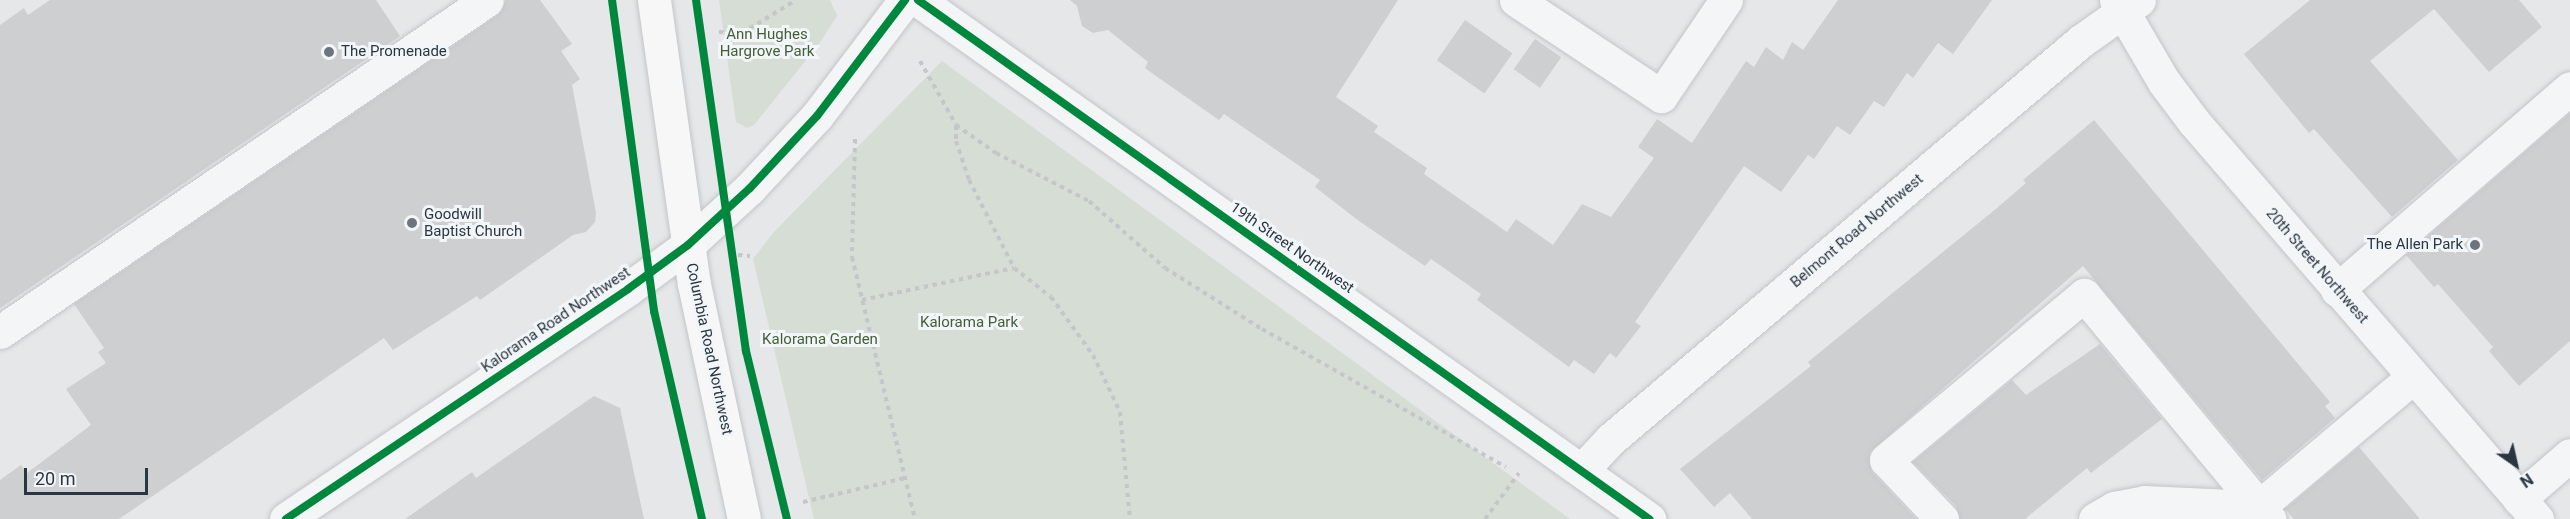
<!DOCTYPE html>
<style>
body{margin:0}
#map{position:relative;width:2570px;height:519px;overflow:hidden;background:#e5e7e9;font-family:Roboto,sans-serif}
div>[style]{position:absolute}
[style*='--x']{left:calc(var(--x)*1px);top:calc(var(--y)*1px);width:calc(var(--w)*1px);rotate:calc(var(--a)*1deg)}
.green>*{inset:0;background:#d6ddd5}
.building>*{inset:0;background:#cdcfd1;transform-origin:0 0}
.path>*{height:4px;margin-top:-2px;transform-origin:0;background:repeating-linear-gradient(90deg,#c4c6c9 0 4.5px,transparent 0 9px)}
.roads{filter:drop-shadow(0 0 2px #c3c5c7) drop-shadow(0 0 2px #c3c5c7)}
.minor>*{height:33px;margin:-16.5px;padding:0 16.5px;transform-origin:16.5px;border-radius:16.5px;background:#f4f5f6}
.major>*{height:33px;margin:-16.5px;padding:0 16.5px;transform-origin:16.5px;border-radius:16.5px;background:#f7f7f8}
.cycleway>*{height:8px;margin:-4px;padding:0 4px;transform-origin:4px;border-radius:4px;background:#00873e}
.dots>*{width:16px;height:16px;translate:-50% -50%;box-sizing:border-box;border:3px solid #f3f6f8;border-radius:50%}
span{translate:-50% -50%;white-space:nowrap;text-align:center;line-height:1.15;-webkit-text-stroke:6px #f3f6f8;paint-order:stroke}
.park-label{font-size:15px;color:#435f38}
.poi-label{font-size:15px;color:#2b3643}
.left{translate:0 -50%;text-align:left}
.right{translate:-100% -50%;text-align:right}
.street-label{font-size:15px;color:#2b3643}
.north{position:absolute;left:2486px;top:435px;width:60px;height:60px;-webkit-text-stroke:4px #f3f6f8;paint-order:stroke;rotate:146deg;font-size:16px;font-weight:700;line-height:24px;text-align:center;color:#2b3643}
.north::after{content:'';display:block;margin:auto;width:21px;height:27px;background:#2b3643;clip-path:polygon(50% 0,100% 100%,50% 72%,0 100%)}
.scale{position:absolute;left:24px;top:468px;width:124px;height:27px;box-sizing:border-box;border:3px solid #2b3643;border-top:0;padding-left:8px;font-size:18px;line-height:21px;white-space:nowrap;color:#2b3643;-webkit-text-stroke:4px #f3f6f8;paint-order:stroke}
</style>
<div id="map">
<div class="green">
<div style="clip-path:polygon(719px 0,830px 0,837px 16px,819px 44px,754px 125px,747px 128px,736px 122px)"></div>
<div style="clip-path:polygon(942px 61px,1570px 519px,814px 519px,753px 259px,773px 233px)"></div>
</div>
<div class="building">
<div style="clip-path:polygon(50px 0,376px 0,400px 36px,0 308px,0 25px,24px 8px,28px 15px)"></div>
<div style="clip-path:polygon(506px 0,540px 0,572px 44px,561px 51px,580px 79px,572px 85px,596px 213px,595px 222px,586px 232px,573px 235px,480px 300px,477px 296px,393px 350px,384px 338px,119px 519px,0 519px,0 480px,21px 465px,27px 473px,91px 425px,66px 389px,106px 363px,98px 352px,104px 348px,74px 304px,498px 15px)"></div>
<div style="clip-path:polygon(1070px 0,1398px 0,1336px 97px,1378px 126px,1374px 132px,1427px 168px,1424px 174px,1507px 232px,1516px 219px,1553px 245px,1582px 204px,1611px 217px,1654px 158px,1638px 147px,1657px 119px,1692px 143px,1746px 61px,1754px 67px,1766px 47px,1783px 60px,1792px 42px,1803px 50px,1838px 0,1992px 0,1953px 54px,1938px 43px,1913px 78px,1907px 73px,1884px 107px,1874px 101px,1850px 135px,1837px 126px,1814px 159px,1808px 155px,1781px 192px,1744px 166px,1635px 322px,1641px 326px,1616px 358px,1610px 353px,1594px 374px,1574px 360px,1569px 367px,1477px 300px,1481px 294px,1431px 259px,1425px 266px,1359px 221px,1315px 187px,1320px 180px,1224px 114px,1219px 120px,1156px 76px,1145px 68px,1148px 62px,1108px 30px,1093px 33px,1082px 26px,1077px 6px)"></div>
<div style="clip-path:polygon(2310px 0,2519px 0,2542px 27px,2489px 72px,2434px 9px,2370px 61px,2458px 160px,2392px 217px,2314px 129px,2309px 133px,2244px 54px)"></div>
<div style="left:1465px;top:20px;width:58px;height:49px;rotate:35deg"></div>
<div style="left:1535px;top:39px;width:32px;height:37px;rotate:35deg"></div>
<div style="clip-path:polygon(2570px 113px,2570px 341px,2519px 386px,2489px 351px,2493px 347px,2438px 284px,2434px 287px,2406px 255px)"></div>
<div style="clip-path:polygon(2094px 120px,2330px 402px,2325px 406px,2335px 418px,2262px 480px,2083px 266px,1869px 453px,1872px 472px,1916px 519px,1752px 519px,1730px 493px,1714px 507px,1680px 469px,1811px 366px,1808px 362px,1997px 208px,2026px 183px,2023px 180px)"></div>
<div style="clip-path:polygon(2100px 344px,2162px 419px,2091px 473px,2087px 468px,2025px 519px,1960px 519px,1956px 506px,1913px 462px,2012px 380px,2026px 395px)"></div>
<div style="clip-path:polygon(594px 396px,620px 408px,644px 519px,405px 519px,472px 472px,476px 478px)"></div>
<div style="clip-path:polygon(2359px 447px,2420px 519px,2294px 519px,2285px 509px)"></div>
</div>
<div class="path">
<div style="--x:719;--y:32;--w:23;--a:2"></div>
<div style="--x:742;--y:33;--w:63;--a:-31.4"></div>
<div style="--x:920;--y:61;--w:73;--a:60.6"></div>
<div style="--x:956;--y:125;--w:16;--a:90"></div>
<div style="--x:956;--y:141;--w:41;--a:71.6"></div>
<div style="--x:969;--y:180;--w:99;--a:62.9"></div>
<div style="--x:1014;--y:268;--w:47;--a:38.1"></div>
<div style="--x:1051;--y:297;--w:72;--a:54.1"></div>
<div style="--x:1093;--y:355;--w:63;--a:64.7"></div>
<div style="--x:1120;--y:412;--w:107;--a:84.7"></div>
<div style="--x:956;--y:125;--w:49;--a:35"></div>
<div style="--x:996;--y:153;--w:105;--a:27.3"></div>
<div style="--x:1089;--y:201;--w:101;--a:41.4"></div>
<div style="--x:1165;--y:268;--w:115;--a:32.2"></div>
<div style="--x:1262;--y:329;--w:280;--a:29.5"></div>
<div style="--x:855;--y:139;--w:118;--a:91.5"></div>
<div style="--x:852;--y:257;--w:269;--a:76.5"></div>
<div style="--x:738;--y:255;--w:12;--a:5"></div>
<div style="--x:862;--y:300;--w:155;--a:-11.9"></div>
<div style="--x:803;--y:502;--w:105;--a:-13.2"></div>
<div style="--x:1485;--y:519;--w:57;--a:-53.5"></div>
</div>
<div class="roads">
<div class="minor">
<div style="--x:918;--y:0;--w:897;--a:35.37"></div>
<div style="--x:1516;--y:0;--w:174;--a:33.5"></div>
<div style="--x:1661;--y:96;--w:116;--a:-55.9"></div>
<div style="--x:2116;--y:0;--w:95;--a:59.7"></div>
<div style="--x:2164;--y:82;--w:50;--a:53.1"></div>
<div style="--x:2194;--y:122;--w:525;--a:49.17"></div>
<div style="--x:2337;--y:290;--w:308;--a:-40.9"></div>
<div style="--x:0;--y:332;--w:589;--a:-34.28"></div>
<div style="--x:1582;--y:470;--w:42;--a:-46.9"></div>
<div style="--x:1611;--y:439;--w:616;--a:-40.26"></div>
<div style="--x:2081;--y:41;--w:71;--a:-35.3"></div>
<div style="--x:2519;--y:499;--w:67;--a:-40.8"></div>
<div style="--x:286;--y:519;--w:412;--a:-33.9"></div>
<div style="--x:628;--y:289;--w:74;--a:-36.3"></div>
<div style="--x:688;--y:245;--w:84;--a:-42.6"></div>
<div style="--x:750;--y:188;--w:98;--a:-47.1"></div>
<div style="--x:817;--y:116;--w:146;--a:-52.8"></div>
<div style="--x:1942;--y:519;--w:81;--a:-133.5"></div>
<div style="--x:1886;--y:460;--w:258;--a:-39.8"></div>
<div style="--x:2084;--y:295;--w:291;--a:50.4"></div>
<div style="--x:2095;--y:519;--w:22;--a:-30"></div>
<div style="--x:2114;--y:508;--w:31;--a:-11"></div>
<div style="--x:2144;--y:502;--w:87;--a:2.6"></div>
<div style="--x:2231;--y:506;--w:38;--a:-11"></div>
<div style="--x:2268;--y:499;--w:189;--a:-40.1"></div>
</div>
<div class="major">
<div style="--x:654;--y:0;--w:287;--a:82"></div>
<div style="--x:694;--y:284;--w:240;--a:78"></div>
</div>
</div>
<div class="cycleway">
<div style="--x:612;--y:0;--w:314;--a:82.3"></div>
<div style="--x:654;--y:311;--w:213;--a:77"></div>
<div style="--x:696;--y:0;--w:355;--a:81.9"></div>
<div style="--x:746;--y:351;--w:173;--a:76.3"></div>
<div style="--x:918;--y:0;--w:897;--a:35.37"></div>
<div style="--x:286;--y:519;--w:412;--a:-33.9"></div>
<div style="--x:628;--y:289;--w:74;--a:-36.3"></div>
<div style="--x:688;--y:245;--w:84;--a:-42.6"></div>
<div style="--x:750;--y:188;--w:98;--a:-47.1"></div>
<div style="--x:817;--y:116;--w:146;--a:-52.8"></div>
</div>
<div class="dots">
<div style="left:329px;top:52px;background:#6c747d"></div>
<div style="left:412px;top:223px;background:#6c747d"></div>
<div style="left:2475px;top:245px;background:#6c747d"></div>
</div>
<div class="park-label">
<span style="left:767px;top:43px">Ann Hughes<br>Hargrove Park</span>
<span style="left:969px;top:323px">Kalorama Park</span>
<span style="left:820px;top:340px">Kalorama Garden</span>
</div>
<div class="poi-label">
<span class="left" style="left:341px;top:52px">The Promenade</span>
<span class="left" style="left:424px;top:223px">Goodwill<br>Baptist Church</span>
<span class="right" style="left:2463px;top:245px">The Allen Park</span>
</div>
<div class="street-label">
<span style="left:1857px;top:231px;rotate:-40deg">Belmont Road Northwest</span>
<span style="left:1292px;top:248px;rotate:35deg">19th Street Northwest</span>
<span style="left:2317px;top:266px;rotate:49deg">20th Street Northwest</span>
<span style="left:556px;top:320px;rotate:-34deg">Kalorama Road Northwest</span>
<span style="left:709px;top:349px;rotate:78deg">Columbia Road Northwest</span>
</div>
<div class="north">N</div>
<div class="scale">20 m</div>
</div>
